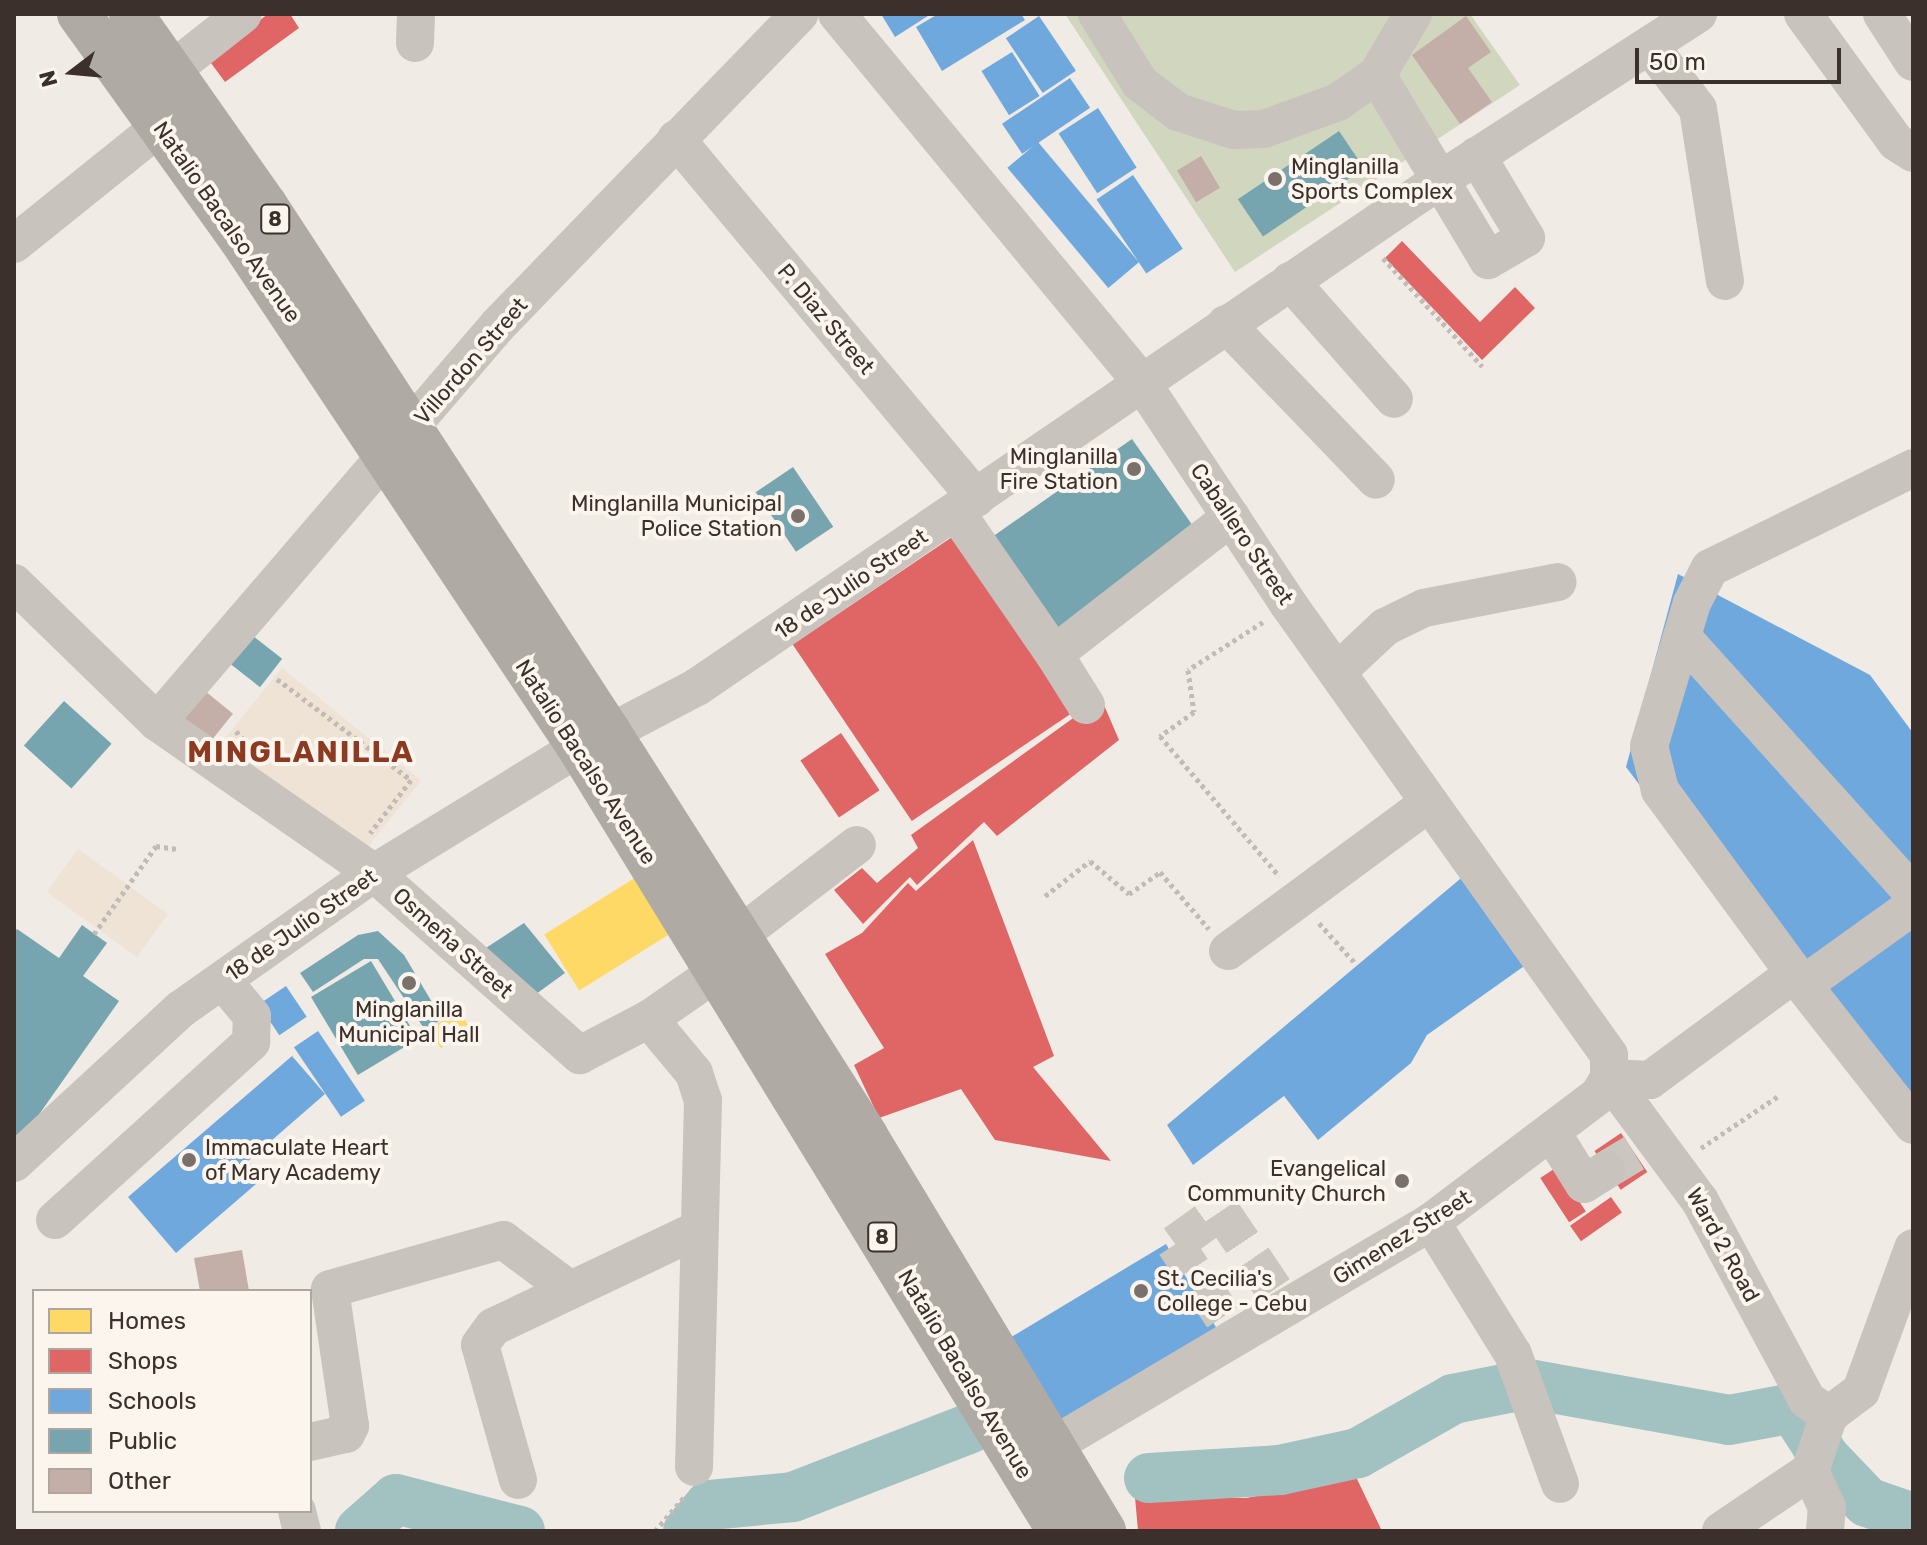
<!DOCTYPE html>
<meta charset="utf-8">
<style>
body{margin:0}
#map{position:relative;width:1927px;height:1545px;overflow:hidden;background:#f0ebe5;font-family:Rubik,sans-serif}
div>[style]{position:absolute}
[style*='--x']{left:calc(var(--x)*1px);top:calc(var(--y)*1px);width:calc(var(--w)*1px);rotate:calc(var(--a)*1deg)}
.green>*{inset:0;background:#d1d6bf}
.plaza>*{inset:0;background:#eee3d5;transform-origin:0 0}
.homes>*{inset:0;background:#ffd966;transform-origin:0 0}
.shops>*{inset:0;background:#e06666;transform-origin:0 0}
.schools>*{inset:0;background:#6fa8dc;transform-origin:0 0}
.public>*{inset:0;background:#76a5af;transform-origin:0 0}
.river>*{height:50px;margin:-25px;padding:0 25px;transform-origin:25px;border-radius:25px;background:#a1c2c1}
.building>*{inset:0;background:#c3afa7;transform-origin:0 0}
.minor-tunnel>*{height:38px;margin-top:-19px;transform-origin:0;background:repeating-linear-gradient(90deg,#ccc6c0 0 38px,transparent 0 57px)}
.path>*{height:5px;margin-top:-2.5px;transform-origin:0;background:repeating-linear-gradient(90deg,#c2bbb6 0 4px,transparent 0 8px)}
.minor>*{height:38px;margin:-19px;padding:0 19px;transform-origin:19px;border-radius:19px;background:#c9c3be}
.highway>*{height:44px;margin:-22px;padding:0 22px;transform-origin:22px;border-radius:22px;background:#afaaa4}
.dots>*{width:22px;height:22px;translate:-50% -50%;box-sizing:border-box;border:4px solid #fbf5ee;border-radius:50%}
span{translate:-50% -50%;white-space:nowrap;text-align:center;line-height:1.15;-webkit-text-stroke:8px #fbf5ee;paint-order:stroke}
.shield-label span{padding:2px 6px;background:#fbf5ee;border:2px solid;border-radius:6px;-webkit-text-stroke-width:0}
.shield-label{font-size:20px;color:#3b302b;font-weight:700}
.poi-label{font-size:22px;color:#3b302b}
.left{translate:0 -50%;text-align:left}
.right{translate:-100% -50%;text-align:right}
.street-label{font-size:22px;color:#3b302b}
.district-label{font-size:30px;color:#8c3b22;font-weight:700;letter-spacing:2px}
.frame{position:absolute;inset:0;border:16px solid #3b302b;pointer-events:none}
.legend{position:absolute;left:32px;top:1289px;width:280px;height:224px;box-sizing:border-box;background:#fbf5ee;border:2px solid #aea6a0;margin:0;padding:10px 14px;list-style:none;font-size:24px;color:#3b302b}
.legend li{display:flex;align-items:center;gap:16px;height:40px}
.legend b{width:40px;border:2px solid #aea6a0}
.north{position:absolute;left:32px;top:32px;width:80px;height:80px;-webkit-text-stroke:6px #fbf5ee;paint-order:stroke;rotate:254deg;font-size:22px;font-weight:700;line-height:32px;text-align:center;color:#3b302b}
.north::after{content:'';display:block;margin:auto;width:28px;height:36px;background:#3b302b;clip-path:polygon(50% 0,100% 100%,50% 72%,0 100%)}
.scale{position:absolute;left:1635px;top:48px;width:206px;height:36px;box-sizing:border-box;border:4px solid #3b302b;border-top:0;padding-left:10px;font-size:24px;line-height:28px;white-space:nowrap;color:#3b302b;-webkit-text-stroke:6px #fbf5ee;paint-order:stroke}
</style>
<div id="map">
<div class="green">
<div style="clip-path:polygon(1065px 14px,1470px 14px,1520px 85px,1235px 272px)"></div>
</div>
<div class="plaza">
<div style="left:282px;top:668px;width:179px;height:99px;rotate:39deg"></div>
<div style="left:78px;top:849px;width:111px;height:53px;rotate:36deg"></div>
</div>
<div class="homes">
<div style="left:646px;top:871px;width:66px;height:120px;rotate:58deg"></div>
<div style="left:460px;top:1011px;width:23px;height:35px;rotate:61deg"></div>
</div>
<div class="shops">
<div style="clip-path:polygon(268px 14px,290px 14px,299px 28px,225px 82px,208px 59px)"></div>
<div style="clip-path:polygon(1402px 241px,1480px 322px,1515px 287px,1535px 308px,1482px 360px,1385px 258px)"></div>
<div style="left:961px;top:531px;width:213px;height:203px;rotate:56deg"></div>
<div style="clip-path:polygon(1101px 698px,1119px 740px,997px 836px,984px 822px,917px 885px,910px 877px,863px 924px,834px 890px,862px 868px,877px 883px,918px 848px,911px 835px)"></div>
<div style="left:841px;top:733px;width:69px;height:49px;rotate:56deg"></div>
<div style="clip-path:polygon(973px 840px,1054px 1056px,1033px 1067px,1111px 1161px,995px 1140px,961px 1089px,879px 1118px,854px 1065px,884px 1048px,825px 954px,862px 933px,908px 883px,916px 891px)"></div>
<div style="left:1621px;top:1133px;width:47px;height:32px;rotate:56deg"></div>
<div style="left:1557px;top:1167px;width:53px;height:20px;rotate:57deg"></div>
<div style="left:1611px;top:1197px;width:19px;height:50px;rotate:55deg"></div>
<div style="clip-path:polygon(1356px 1477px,1382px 1531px,1138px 1531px,1135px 1497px,1246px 1498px)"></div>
</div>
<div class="schools">
<div style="clip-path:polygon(881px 14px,931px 14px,895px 37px)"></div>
<div style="clip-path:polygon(938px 14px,1021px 14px,1025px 20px,942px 71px,916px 27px)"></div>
<div style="left:1039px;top:16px;width:66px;height:40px;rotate:56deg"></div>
<div style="left:1012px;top:52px;width:52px;height:36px;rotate:58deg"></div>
<div style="left:1070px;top:78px;width:36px;height:82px;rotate:56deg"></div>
<div style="left:1098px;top:108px;width:71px;height:47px;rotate:57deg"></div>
<div style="left:1038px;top:142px;width:157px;height:40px;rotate:50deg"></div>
<div style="left:1133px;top:175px;width:89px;height:44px;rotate:56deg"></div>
<div style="clip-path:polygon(1678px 574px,1870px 675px,1913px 733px,1913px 1147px,1626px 767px)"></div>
<div style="clip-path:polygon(1466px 874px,1530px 962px,1427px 1035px,1411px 1063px,1318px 1140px,1284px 1096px,1193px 1165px,1167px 1125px)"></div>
<div style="left:286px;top:986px;width:37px;height:33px;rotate:56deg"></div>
<div style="left:318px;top:1031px;width:84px;height:29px;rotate:56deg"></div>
<div style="clip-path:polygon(292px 1056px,325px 1094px,248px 1161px,263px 1178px,176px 1253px,128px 1197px)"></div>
<div style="left:1166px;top:1244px;width:110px;height:180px;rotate:59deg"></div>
</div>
<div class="public">
<div style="left:1339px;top:131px;width:45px;height:122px;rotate:56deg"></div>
<div style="left:1132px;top:439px;width:113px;height:179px;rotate:55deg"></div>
<div style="left:793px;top:467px;width:72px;height:45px;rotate:56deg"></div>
<div style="left:253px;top:636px;width:37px;height:36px;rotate:38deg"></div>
<div style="left:64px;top:701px;width:64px;height:60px;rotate:42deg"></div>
<div style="clip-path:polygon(524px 923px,565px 973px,525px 1002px,472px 957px)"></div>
<div style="clip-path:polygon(82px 925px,107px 943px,83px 976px,119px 1001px,14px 1150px,14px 933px,17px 929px,59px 958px)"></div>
<div style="clip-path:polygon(378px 931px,404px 955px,442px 1019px,425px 1030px,378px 959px,364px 959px,313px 992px,300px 973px,358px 935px)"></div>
<div style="left:371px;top:961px;width:91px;height:70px;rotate:59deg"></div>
</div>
<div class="river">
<div style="--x:1149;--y:1478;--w:131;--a:-3.5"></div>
<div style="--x:1280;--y:1470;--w:80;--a:-12.3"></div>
<div style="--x:1358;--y:1453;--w:109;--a:-29.6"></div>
<div style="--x:1453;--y:1399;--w:77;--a:-11.2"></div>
<div style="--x:1529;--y:1384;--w:203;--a:10.2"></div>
<div style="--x:1729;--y:1420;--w:65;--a:-10.6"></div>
<div style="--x:1793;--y:1408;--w:59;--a:57.4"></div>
<div style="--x:1825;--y:1458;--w:61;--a:46.3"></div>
<div style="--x:1867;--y:1502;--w:49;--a:19.2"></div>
<div style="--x:360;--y:1531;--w:48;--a:-41.6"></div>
<div style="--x:396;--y:1499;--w:128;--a:14.5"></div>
<div style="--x:688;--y:1531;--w:34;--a:-50"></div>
<div style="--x:710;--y:1505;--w:83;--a:-5.5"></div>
<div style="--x:793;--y:1497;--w:191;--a:-21.2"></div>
</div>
<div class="building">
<div style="clip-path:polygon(1466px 16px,1491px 52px,1468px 68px,1492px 102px,1460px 124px,1412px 55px)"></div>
<div style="left:1201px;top:156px;width:37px;height:28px;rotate:59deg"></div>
<div style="left:205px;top:691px;width:36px;height:39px;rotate:39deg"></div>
<div style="clip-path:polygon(242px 1250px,249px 1291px,200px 1291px,194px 1258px)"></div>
</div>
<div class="minor-tunnel">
<div style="--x:1606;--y:1170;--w:33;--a:-31"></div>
<div style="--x:1223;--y:1317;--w:87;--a:-123.3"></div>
<div style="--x:1175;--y:1244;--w:57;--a:-35.7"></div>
<div style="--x:1221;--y:1211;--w:95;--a:56.1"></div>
</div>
<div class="path">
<div style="--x:1383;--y:258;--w:147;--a:47.5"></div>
<div style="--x:1263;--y:622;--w:89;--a:147.4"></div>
<div style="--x:1188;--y:670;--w:42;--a:81.9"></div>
<div style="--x:1194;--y:712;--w:42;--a:144.8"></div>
<div style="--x:1160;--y:736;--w:184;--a:49.6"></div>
<div style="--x:277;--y:679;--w:168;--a:37"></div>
<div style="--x:411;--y:780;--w:67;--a:127.7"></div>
<div style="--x:236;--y:731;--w:23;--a:49"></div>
<div style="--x:1045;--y:896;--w:57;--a:-37.9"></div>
<div style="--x:1090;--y:861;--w:51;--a:40.2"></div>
<div style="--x:1129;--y:894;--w:38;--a:-35"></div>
<div style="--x:1160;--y:872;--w:75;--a:49.3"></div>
<div style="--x:1319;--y:923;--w:55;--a:47.9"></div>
<div style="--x:94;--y:934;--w:108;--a:-54.8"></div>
<div style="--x:156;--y:846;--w:21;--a:8"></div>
<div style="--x:1701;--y:1148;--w:92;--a:-33.9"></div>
<div style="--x:655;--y:1531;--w:46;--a:-49.4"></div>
</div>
<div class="minor">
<div style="--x:837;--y:14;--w:479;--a:50.4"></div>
<div style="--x:1142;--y:383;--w:266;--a:56.5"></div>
<div style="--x:1289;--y:605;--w:552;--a:54.58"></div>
<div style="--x:1609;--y:1055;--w:23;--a:90"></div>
<div style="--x:1097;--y:14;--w:81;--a:58.1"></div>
<div style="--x:1140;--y:83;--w:48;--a:37.3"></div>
<div style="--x:1178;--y:112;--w:59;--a:17.8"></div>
<div style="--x:1234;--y:130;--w:30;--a:-2"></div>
<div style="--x:1264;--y:129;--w:79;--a:-20"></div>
<div style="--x:1338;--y:102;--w:47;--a:-34.7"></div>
<div style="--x:1377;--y:75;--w:71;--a:-59.5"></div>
<div style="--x:1803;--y:14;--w:158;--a:54"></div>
<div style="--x:1896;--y:142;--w:20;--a:33"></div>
<div style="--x:1882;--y:14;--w:57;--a:57.1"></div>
<div style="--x:415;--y:43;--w:29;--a:-88"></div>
<div style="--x:1650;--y:46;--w:79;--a:52.7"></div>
<div style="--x:1698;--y:109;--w:174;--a:81.1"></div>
<div style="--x:172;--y:70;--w:90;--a:-38.3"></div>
<div style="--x:1377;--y:75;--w:216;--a:59"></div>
<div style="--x:1488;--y:260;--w:44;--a:-30.1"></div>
<div style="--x:1526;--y:238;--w:96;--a:-120.9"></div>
<div style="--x:676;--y:139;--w:468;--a:50.1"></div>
<div style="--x:14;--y:244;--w:189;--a:-38.8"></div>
<div style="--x:1290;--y:281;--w:157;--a:48.6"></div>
<div style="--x:1226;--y:324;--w:216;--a:46.1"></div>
<div style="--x:956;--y:512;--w:173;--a:55.4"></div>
<div style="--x:14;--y:583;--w:199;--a:44.2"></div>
<div style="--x:157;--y:722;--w:264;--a:34.8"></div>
<div style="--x:374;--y:873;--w:275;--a:41.5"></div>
<div style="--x:580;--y:1055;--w:78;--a:-27.6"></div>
<div style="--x:649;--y:1019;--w:83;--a:-34.7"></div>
<div style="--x:1683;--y:638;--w:343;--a:48"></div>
<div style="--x:1337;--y:672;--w:66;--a:-43.2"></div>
<div style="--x:1385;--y:627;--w:43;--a:-26"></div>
<div style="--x:1424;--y:608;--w:136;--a:-11"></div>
<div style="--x:1086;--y:705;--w:60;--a:-122.1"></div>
<div style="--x:1054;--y:654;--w:224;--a:-37.7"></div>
<div style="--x:157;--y:722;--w:523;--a:-49.34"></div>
<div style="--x:498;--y:325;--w:433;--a:-45.9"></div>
<div style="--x:1913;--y:906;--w:135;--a:144.3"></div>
<div style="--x:1803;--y:985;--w:178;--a:51.8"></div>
<div style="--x:737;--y:937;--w:151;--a:-37.5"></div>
<div style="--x:1228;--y:951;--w:250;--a:-36.4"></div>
<div style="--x:1803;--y:985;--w:242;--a:-126.3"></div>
<div style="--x:1660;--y:790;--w:45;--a:-104"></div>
<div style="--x:1649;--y:746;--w:149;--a:-73.3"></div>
<div style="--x:1692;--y:603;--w:39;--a:-63"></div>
<div style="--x:1710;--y:568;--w:226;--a:-26.2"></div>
<div style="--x:649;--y:1019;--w:70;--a:50.2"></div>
<div style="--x:694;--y:1073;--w:28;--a:72"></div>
<div style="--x:703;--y:1100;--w:367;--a:91.4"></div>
<div style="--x:1609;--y:1078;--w:153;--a:53.5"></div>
<div style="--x:1700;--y:1201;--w:226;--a:61.7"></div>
<div style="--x:1807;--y:1400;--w:27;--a:34"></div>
<div style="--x:1609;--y:1078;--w:41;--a:2.8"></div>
<div style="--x:1650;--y:1080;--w:162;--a:-36.4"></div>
<div style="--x:1552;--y:1133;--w:60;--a:57.9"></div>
<div style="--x:1584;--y:1184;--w:26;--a:-32"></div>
<div style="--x:14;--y:1163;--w:227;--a:-42.7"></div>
<div style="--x:181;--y:1009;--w:236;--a:-35.2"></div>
<div style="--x:374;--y:873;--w:224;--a:-31.5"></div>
<div style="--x:565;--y:756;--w:149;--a:-27.6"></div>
<div style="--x:697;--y:687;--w:899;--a:-34.31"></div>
<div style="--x:1440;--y:180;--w:307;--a:-32.8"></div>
<div style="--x:55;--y:1220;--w:265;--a:-42.2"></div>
<div style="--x:251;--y:1042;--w:26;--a:-88"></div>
<div style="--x:252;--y:1016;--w:45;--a:-129.6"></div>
<div style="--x:1431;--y:1222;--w:155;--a:58.2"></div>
<div style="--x:1513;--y:1354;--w:138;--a:70.1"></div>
<div style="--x:1829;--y:1415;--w:40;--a:-37"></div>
<div style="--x:1861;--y:1391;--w:152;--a:-70"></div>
<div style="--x:310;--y:1442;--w:37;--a:-13"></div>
<div style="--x:346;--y:1434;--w:9;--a:-63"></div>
<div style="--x:350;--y:1426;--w:138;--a:-98.3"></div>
<div style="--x:330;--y:1289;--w:180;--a:-15.8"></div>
<div style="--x:503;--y:1240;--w:79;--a:36.7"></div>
<div style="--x:1052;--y:1446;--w:440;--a:-30.6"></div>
<div style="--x:1431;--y:1222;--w:211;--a:-37.1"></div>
<div style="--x:1599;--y:1095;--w:20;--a:-60"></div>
<div style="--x:1810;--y:1471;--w:40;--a:65"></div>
<div style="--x:1827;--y:1507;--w:24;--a:95"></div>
<div style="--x:518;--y:1480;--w:140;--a:-105.7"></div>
<div style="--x:480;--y:1345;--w:22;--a:-54"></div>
<div style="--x:493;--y:1327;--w:224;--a:-25.4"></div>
<div style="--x:297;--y:1511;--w:21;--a:76"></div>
<div style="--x:1721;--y:1531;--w:107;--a:-34"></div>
<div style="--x:1810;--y:1471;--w:59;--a:-71.3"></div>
</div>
<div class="highway">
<div style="--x:79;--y:14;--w:276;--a:54.3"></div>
<div style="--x:240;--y:238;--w:614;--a:56.36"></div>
<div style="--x:580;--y:749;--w:917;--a:58.51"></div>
<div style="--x:131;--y:14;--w:235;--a:54.9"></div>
<div style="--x:266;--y:206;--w:628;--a:56.89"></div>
<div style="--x:609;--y:732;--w:479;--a:57.5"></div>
<div style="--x:866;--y:1136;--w:461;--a:58.9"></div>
</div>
<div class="dots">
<div style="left:1275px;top:179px;background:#7a716c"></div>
<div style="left:1134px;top:469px;background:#7a716c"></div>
<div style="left:798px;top:516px;background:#7a716c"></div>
<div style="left:409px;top:983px;background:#7a716c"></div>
<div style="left:189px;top:1160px;background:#7a716c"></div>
<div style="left:1402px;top:1181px;background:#7a716c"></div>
<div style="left:1141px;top:1291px;background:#7a716c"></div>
</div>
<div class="shield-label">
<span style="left:275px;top:219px">8</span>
<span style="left:882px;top:1237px">8</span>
</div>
<div class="poi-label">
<span class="left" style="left:1291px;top:179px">Minglanilla<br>Sports Complex</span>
<span class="right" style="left:1118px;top:469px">Minglanilla<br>Fire Station</span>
<span class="right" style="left:782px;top:516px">Minglanilla Municipal<br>Police Station</span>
<span style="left:409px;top:1022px">Minglanilla<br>Municipal Hall</span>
<span class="left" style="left:205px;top:1160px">Immaculate Heart<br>of Mary Academy</span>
<span class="right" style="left:1386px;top:1181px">Evangelical<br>Community Church</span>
<span class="left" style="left:1157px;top:1291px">St. Cecilia's<br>College - Cebu</span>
</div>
<div class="street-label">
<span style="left:227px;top:222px;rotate:55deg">Natalio Bacalso Avenue</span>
<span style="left:826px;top:319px;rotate:50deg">P. Diaz Street</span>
<span style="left:471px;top:361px;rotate:-49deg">Villordon Street</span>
<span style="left:1242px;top:534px;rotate:56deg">Caballero Street</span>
<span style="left:851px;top:584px;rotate:-34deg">18 de Julio Street</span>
<span style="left:586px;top:762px;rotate:57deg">Natalio Bacalso Avenue</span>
<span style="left:301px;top:925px;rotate:-35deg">18 de Julio Street</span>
<span style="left:453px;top:943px;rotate:42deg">Osmeña Street</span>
<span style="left:1402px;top:1237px;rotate:-32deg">Gimenez Street</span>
<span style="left:1723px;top:1245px;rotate:61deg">Ward 2 Road</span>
<span style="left:965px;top:1374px;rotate:59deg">Natalio Bacalso Avenue</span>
</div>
<div class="district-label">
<span style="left:301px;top:752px">MINGLANILLA</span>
</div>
<div class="frame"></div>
<ul class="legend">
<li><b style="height:22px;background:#ffd966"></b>Homes</li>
<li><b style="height:22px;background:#e06666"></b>Shops</li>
<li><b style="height:22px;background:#6fa8dc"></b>Schools</li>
<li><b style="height:22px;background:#76a5af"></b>Public</li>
<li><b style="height:22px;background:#c3afa7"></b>Other</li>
</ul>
<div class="north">N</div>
<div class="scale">50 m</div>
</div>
